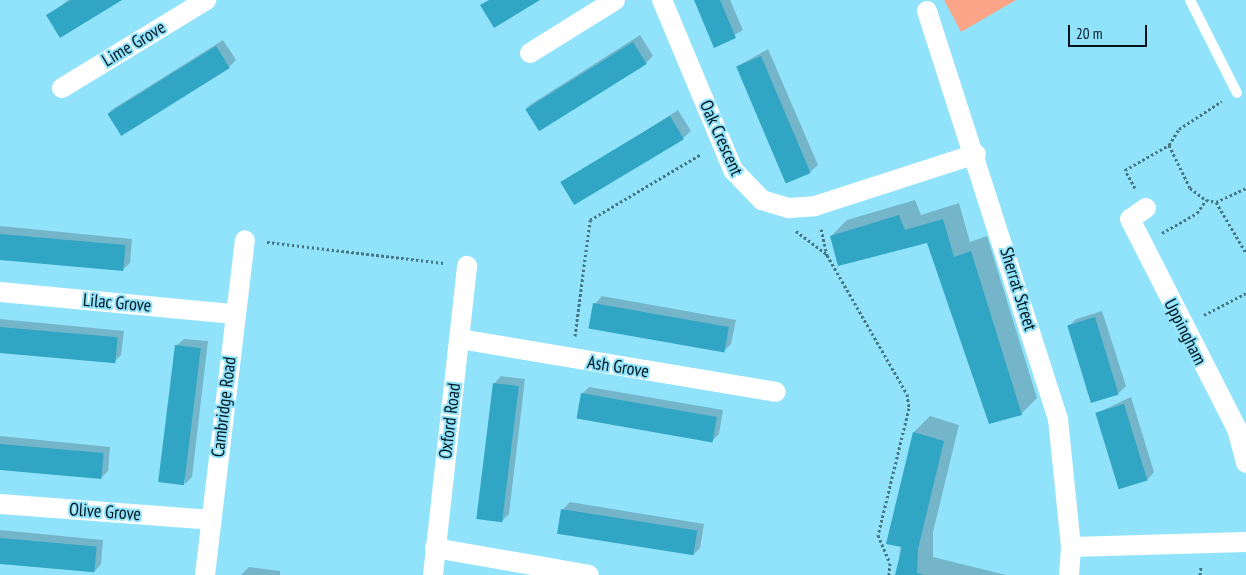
<!DOCTYPE html>
<style>
body{margin:0}
#map{position:relative;width:1246px;height:575px;overflow:hidden;background:#91e3fc;font-family:"PT Sans Narrow",sans-serif}
div>[style]{position:absolute}
[style*='--x']{left:calc(var(--x)*1px);top:calc(var(--y)*1px);width:calc(var(--w)*1px);rotate:calc(var(--a)*1deg)}
.green>*{inset:0;background:#fba588}
.shadow>*{inset:0;background:#0003}
.building>*{inset:0;background:#31a6c4;transform-origin:0 0}
.path>*{height:3px;margin-top:-1.5px;transform-origin:0;background:repeating-linear-gradient(90deg,#447684 0 2.5px,transparent 0 5px)}
.service>*{height:10px;margin:-5px;padding:0 5px;transform-origin:5px;border-radius:5px;background:#fff}
.minor>*{height:20px;margin:-10px;padding:0 10px;transform-origin:10px;border-radius:10px;background:#fff}
span{translate:-50% -50%;white-space:nowrap;text-align:center;line-height:1.15;-webkit-text-stroke:4px #91e3fc;paint-order:stroke}
.street-label{font-size:18px;color:#00141a}
.scale{position:absolute;left:1068px;top:25px;width:79px;height:22px;box-sizing:border-box;border:2px solid #00141a;border-top:0;padding-left:6px;font-size:15px;line-height:18px;white-space:nowrap;color:#00141a;-webkit-text-stroke:4px #91e3fc;paint-order:stroke}
</style>
<div id="map">
<div class="green">
<div style="clip-path:polygon(944px 0,1016px 0,961px 32px)"></div>
</div>
<div class="shadow">
<div style="clip-path:polygon(68px 0,120px 0,47px 16px)"></div>
<div style="clip-path:polygon(695px 0,730px 0,743px 30px,715px 46px)"></div>
<div style="clip-path:polygon(640px 35px,653px 56px,646px 63px,525px 108px)"></div>
<div style="clip-path:polygon(223px 40px,236px 60px,229px 67px,108px 112px)"></div>
<div style="clip-path:polygon(768px 49px,818px 165px,810px 172px,738px 66px)"></div>
<div style="clip-path:polygon(678px 110px,691px 131px,683px 138px,563px 183px)"></div>
<div style="clip-path:polygon(915px 200px,921px 215px,959px 203px,970px 242px,987px 236px,1037px 398px,1021px 414px,928px 242px,831px 236px,847px 220px)"></div>
<div style="clip-path:polygon(0 226px,132px 239px,130px 263px,122px 270px,0 258px)"></div>
<div style="clip-path:polygon(602px 296px,736px 320px,731px 344px,724px 351px,595px 304px)"></div>
<div style="clip-path:polygon(1102px 311px,1126px 386px,1119px 393px,1069px 326px,1076px 319px)"></div>
<div style="clip-path:polygon(0 319px,124px 331px,121px 355px,114px 362px,0 351px)"></div>
<div style="clip-path:polygon(184px 339px,208px 341px,192px 477px,185px 484px,176px 346px)"></div>
<div style="clip-path:polygon(501px 376px,525px 379px,509px 514px,502px 521px,494px 384px)"></div>
<div style="clip-path:polygon(589px 387px,723px 410px,719px 434px,712px 441px,582px 394px)"></div>
<div style="clip-path:polygon(1131px 397px,1154px 472px,1147px 480px,1120px 488px,1097px 413px)"></div>
<div style="clip-path:polygon(930px 416px,959px 425px,933px 532px,933px 557px,1006px 575px,897px 575px,914px 432px)"></div>
<div style="clip-path:polygon(0 436px,110px 447px,108px 471px,101px 478px,0 469px)"></div>
<div style="clip-path:polygon(570px 502px,704px 524px,700px 548px,693px 555px,563px 509px)"></div>
<div style="clip-path:polygon(0 530px,103px 540px,101px 564px,94px 572px,0 563px)"></div>
<div style="clip-path:polygon(249px 567px,280px 571px,280px 575px,241px 575px)"></div>
</div>
<div class="building">
<div style="clip-path:polygon(71px 0,122px 0,60px 38px,46px 15px)"></div>
<div style="clip-path:polygon(489px 0,540px 0,494px 28px,480px 5px)"></div>
<div style="clip-path:polygon(694px 0,720px 0,736px 38px,714px 48px)"></div>
<div style="left:633px;top:42px;width:26px;height:127px;rotate:58deg"></div>
<div style="left:216px;top:46px;width:26px;height:128px;rotate:58deg"></div>
<div style="left:761px;top:56px;width:127px;height:27px;rotate:67deg"></div>
<div style="left:670px;top:116px;width:27px;height:128px;rotate:59deg"></div>
<div style="clip-path:polygon(899px 215px,905px 230px,943px 219px,954px 257px,971px 251px,1022px 415px,989px 424px,927px 243px,838px 266px,830px 236px)"></div>
<div style="left:0;top:234px;width:126px;height:26px;rotate:5deg"></div>
<div style="left:593px;top:303px;width:138px;height:26px;rotate:10deg"></div>
<div style="left:1095px;top:317px;width:81px;height:29px;rotate:73deg"></div>
<div style="left:0;top:327px;width:118px;height:26px;rotate:5deg"></div>
<div style="left:175px;top:345px;width:26px;height:138px;rotate:7deg"></div>
<div style="left:493px;top:383px;width:26px;height:137px;rotate:7deg"></div>
<div style="left:581px;top:393px;width:138px;height:26px;rotate:10deg"></div>
<div style="left:1124px;top:404px;width:80px;height:30px;rotate:73deg"></div>
<div style="clip-path:polygon(913px 432px,944px 441px,918px 549px,917px 573px,924px 575px,895px 575px,902px 547px,886px 544px)"></div>
<div style="left:0;top:444px;width:104px;height:26px;rotate:5deg"></div>
<div style="left:561px;top:509px;width:138px;height:25px;rotate:9deg"></div>
<div style="left:0;top:538px;width:97px;height:26px;rotate:5deg"></div>
</div>
<div class="path">
<div style="--x:1169;--y:145;--w:48;--a:64"></div>
<div style="--x:1190;--y:188;--w:20;--a:37"></div>
<div style="--x:1206;--y:200;--w:10;--a:11"></div>
<div style="--x:1216;--y:202;--w:33;--a:-25"></div>
<div style="--x:1135;--y:188;--w:21;--a:-119"></div>
<div style="--x:1125;--y:170;--w:51;--a:-29.6"></div>
<div style="--x:1169;--y:145;--w:19;--a:-58"></div>
<div style="--x:1179;--y:129;--w:51;--a:-33.1"></div>
<div style="--x:1216;--y:202;--w:59;--a:59.5"></div>
<div style="--x:821;--y:229;--w:27;--a:77"></div>
<div style="--x:827;--y:255;--w:160;--a:60.1"></div>
<div style="--x:907;--y:394;--w:14;--a:82"></div>
<div style="--x:909;--y:408;--w:131;--a:103.7"></div>
<div style="--x:878;--y:535;--w:30;--a:67"></div>
<div style="--x:890;--y:563;--w:12;--a:95"></div>
<div style="--x:796;--y:231;--w:39;--a:37"></div>
<div style="--x:1162;--y:233;--w:40;--a:-29.7"></div>
<div style="--x:1197;--y:213;--w:16;--a:-55"></div>
<div style="--x:267;--y:242;--w:178;--a:6.8"></div>
<div style="--x:1204;--y:315;--w:47;--a:-27.6"></div>
<div style="--x:575;--y:336;--w:117;--a:-82.6"></div>
<div style="--x:590;--y:220;--w:129;--a:-30.7"></div>
<div style="--x:1200;--y:575;--w:9;--a:-84"></div>
</div>
<div class="service">
<div style="--x:1190;--y:0;--w:104;--a:63.2"></div>
</div>
<div class="minor">
<div style="--x:662;--y:0;--w:184;--a:67.3"></div>
<div style="--x:733;--y:170;--w:42;--a:46"></div>
<div style="--x:762;--y:200;--w:28;--a:17"></div>
<div style="--x:789;--y:208;--w:26;--a:-4"></div>
<div style="--x:815;--y:206;--w:169;--a:-17.9"></div>
<div style="--x:927;--y:11;--w:429;--a:72.2"></div>
<div style="--x:1058;--y:419;--w:129;--a:84.2"></div>
<div style="--x:1071;--y:547;--w:28;--a:94"></div>
<div style="--x:530;--y:53;--w:100;--a:-31.9"></div>
<div style="--x:62;--y:88;--w:169;--a:-31.4"></div>
<div style="--x:1146;--y:208;--w:19;--a:145"></div>
<div style="--x:1130;--y:219;--w:236;--a:63"></div>
<div style="--x:1237;--y:429;--w:35;--a:75"></div>
<div style="--x:0;--y:292;--w:235;--a:5.4"></div>
<div style="--x:460;--y:339;--w:320;--a:9.5"></div>
<div style="--x:0;--y:504;--w:212;--a:4.3"></div>
<div style="--x:1071;--y:547;--w:175;--a:-1.6"></div>
<div style="--x:435;--y:548;--w:156;--a:9.9"></div>
<div style="--x:205;--y:575;--w:337;--a:-83.2"></div>
<div style="--x:433;--y:575;--w:311;--a:-83.7"></div>
</div>
<div class="street-label">
<span style="left:134px;top:44px;rotate:-31deg">Lime Grove</span>
<span style="left:721px;top:138px;rotate:66deg">Oak Crescent</span>
<span style="left:1018px;top:289px;rotate:73deg">Sherrat Street</span>
<span style="left:117px;top:303px;rotate:5deg">Lilac Grove</span>
<span style="left:1185px;top:332px;rotate:63deg">Uppingham</span>
<span style="left:618px;top:367px;rotate:9deg">Ash Grove</span>
<span style="left:224px;top:407px;rotate:-83deg">Cambridge Road</span>
<span style="left:450px;top:421px;rotate:-83deg">Oxford Road</span>
<span style="left:105px;top:512px;rotate:4deg">Olive Grove</span>
</div>
<div class="scale">20 m</div>
</div>
